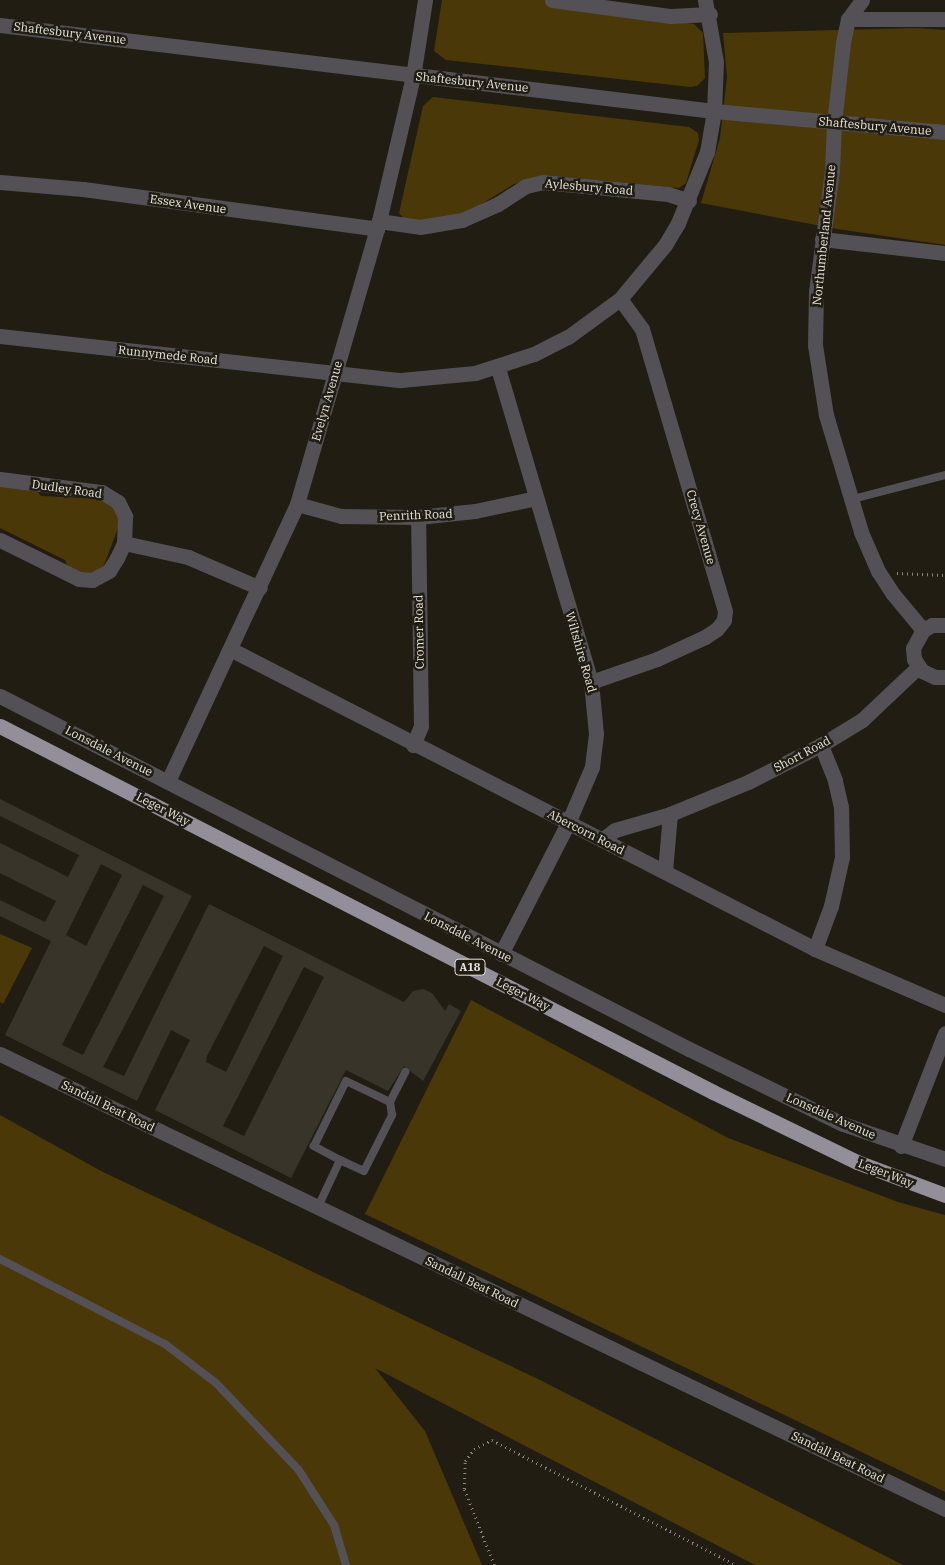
<!DOCTYPE html>
<style>
body{margin:0}
#map{position:relative;width:945px;height:1565px;overflow:hidden;background:#211d13;font-family:"IBM Plex Serif",serif}
div>[style]{position:absolute}
[style*='--x']{left:calc(var(--x)*1px);top:calc(var(--y)*1px);width:calc(var(--w)*1px);rotate:calc(var(--a)*1deg)}
.green>*{inset:0;background:#4a3808}
.building>*{inset:0;background:#383429}
.path>*{height:2.5px;margin-top:-1.25px;transform-origin:0;background:repeating-linear-gradient(90deg,#8a867e 0 1px,transparent 0 5px)}
.service>*{height:8px;margin:-4px;padding:0 4px;transform-origin:4px;border-radius:4px;background:#535156}
.minor>*{height:15px;margin:-7.5px;padding:0 7.5px;transform-origin:7.5px;border-radius:7.5px;background:#535156}
.trunk>*{height:15px;margin:-7.5px;padding:0 7.5px;transform-origin:7.5px;border-radius:7.5px;background:#948e9a}
span{translate:-50% -50%;white-space:nowrap;text-align:center;line-height:1.15;-webkit-text-stroke:5px #211d13;paint-order:stroke}
.shield-label span{padding:1px 4px;background:#211d13;border:1px solid;border-radius:4px;-webkit-text-stroke-width:0}
.shield-label{font-size:11px;color:#e8e5de;font-weight:700}
.street-label{font-size:12px;color:#e8e5de}
</style>
<div id="map">
<div class="green">
<div style="clip-path:polygon(442px 0,545px 0,694px 24px,703px 33px,705px 78px,697px 86px,690px 87px,446px 60px,434px 51px)"></div>
<div style="clip-path:polygon(917px 28px,945px 30px,945px 245px,837px 229px,701px 203px,720px 138px,727px 77px,723px 33px)"></div>
<div style="clip-path:polygon(433px 97px,689px 127px,698px 133px,699px 140px,686px 183px,679px 188px,543px 175px,514px 184px,470px 211px,434px 220px,405px 220px,399px 213px,423px 106px)"></div>
<div style="clip-path:polygon(0 485px,36px 490px,41px 496px,104px 499px,113px 506px,119px 518px,118px 528px,103px 568px,89px 574px,68px 568px,65px 560px,0 528px)"></div>
<div style="clip-path:polygon(0 934px,32px 948px,3px 1004px,0 1002px)"></div>
<div style="clip-path:polygon(471px 1000px,728px 1138px,898px 1202px,945px 1215px,945px 1492px,365px 1214px)"></div>
<div style="clip-path:polygon(0 1115px,101px 1171px,540px 1380px,903px 1565px,755px 1565px,375px 1368px,425px 1431px,482px 1565px,0 1565px)"></div>
</div>
<div class="building">
<div style="clip-path:polygon(evenodd,0 799px,192px 896px,103px 1067px,124px 1076px,209px 904px,404px 1002px,413px 991px,423px 989px,432px 993px,445px 1011px,449px 1004px,461px 1011px,423px 1081px,404px 1066px,388px 1091px,346px 1070px,291px 1178px,155px 1110px,190px 1040px,171px 1030px,137px 1101px,5px 1035px,51px 941px,0 916px,0 900px,45px 922px,56px 901px,0 873px,0 843px,68px 877px,79px 855px,0 816px,0 799px,101px 864px,122px 875px,86px 946px,66px 935px,101px 864px,0 799px,143px 885px,164px 896px,83px 1055px,62px 1045px,143px 885px,0 799px,264px 946px,283px 956px,226px 1072px,206px 1062px,207px 1056px,264px 946px,0 799px,304px 967px,324px 977px,244px 1136px,223px 1126px,304px 967px)"></div>
</div>
<div class="path">
<div style="--x:897;--y:573;--w:48;--a:2.4"></div>
<div style="--x:494;--y:1565;--w:82;--a:-111.5"></div>
<div style="--x:464;--y:1489;--w:28;--a:-88"></div>
<div style="--x:465;--y:1461;--w:15;--a:-53"></div>
<div style="--x:474;--y:1449;--w:20;--a:-27"></div>
<div style="--x:492;--y:1440;--w:274;--a:27.1"></div>
</div>
<div class="service">
<div style="--x:849;--y:500;--w:99;--a:-14.6"></div>
<div style="--x:340;--y:1160;--w:30;--a:-152"></div>
<div style="--x:314;--y:1146;--w:72;--a:-63.8"></div>
<div style="--x:346;--y:1081;--w:49;--a:25.5"></div>
<div style="--x:318;--y:1207;--w:52;--a:-64.9"></div>
<div style="--x:340;--y:1160;--w:26;--a:25"></div>
<div style="--x:364;--y:1171;--w:63;--a:-63.4"></div>
<div style="--x:392;--y:1115;--w:13;--a:-99"></div>
<div style="--x:390;--y:1102;--w:34;--a:-63"></div>
<div style="--x:0;--y:1259;--w:186;--a:27.3"></div>
<div style="--x:165;--y:1344;--w:64;--a:37.4"></div>
<div style="--x:216;--y:1383;--w:119;--a:46.4"></div>
<div style="--x:298;--y:1469;--w:67;--a:57.3"></div>
<div style="--x:334;--y:1525;--w:42;--a:73.3"></div>
</div>
<div class="minor">
<div style="--x:552;--y:0;--w:120;--a:7.7"></div>
<div style="--x:671;--y:16;--w:39;--a:-3"></div>
<div style="--x:862;--y:0;--w:24;--a:126"></div>
<div style="--x:848;--y:19;--w:25;--a:102"></div>
<div style="--x:843;--y:43;--w:81;--a:96.4"></div>
<div style="--x:834;--y:123;--w:47;--a:92.4"></div>
<div style="--x:832;--y:170;--w:123;--a:97.5"></div>
<div style="--x:816;--y:292;--w:53;--a:91.1"></div>
<div style="--x:815;--y:345;--w:71;--a:81.1"></div>
<div style="--x:826;--y:415;--w:122;--a:73.3"></div>
<div style="--x:861;--y:532;--w:43;--a:66.4"></div>
<div style="--x:878;--y:571;--w:27;--a:57"></div>
<div style="--x:893;--y:594;--w:47;--a:50.2"></div>
<div style="--x:848;--y:19;--w:97;--a:0"></div>
<div style="--x:0;--y:25;--w:719;--a:6.87"></div>
<div style="--x:714;--y:111;--w:232;--a:5.2"></div>
<div style="--x:0;--y:182;--w:83;--a:4.8"></div>
<div style="--x:83;--y:189;--w:297;--a:7.7"></div>
<div style="--x:379;--y:221;--w:41;--a:8.3"></div>
<div style="--x:420;--y:227;--w:43;--a:-9.5"></div>
<div style="--x:462;--y:220;--w:39;--a:-24"></div>
<div style="--x:498;--y:204;--w:33;--a:-33"></div>
<div style="--x:526;--y:186;--w:17;--a:-13"></div>
<div style="--x:543;--y:182;--w:126;--a:5.5"></div>
<div style="--x:668;--y:194;--w:22;--a:18"></div>
<div style="--x:822;--y:239;--w:124;--a:6.5"></div>
<div style="--x:0;--y:336;--w:403;--a:6.3"></div>
<div style="--x:401;--y:380;--w:74;--a:-5.4"></div>
<div style="--x:475;--y:373;--w:62;--a:-17.9"></div>
<div style="--x:534;--y:354;--w:38;--a:-27"></div>
<div style="--x:568;--y:337;--w:64;--a:-36.2"></div>
<div style="--x:620;--y:299;--w:70;--a:-50.2"></div>
<div style="--x:665;--y:245;--w:26;--a:-59"></div>
<div style="--x:678;--y:223;--w:77;--a:-67.8"></div>
<div style="--x:707;--y:152;--w:42;--a:-80.3"></div>
<div style="--x:714;--y:111;--w:49;--a:-87.7"></div>
<div style="--x:716;--y:62;--w:63;--a:-100.1"></div>
<div style="--x:498;--y:368;--w:327;--a:73.5"></div>
<div style="--x:591;--y:682;--w:52;--a:84.5"></div>
<div style="--x:596;--y:734;--w:33;--a:97"></div>
<div style="--x:592;--y:767;--w:61;--a:113.2"></div>
<div style="--x:568;--y:823;--w:147;--a:117.1"></div>
<div style="--x:0;--y:479;--w:103;--a:7.3"></div>
<div style="--x:102;--y:492;--w:19;--a:32"></div>
<div style="--x:118;--y:502;--w:16;--a:63"></div>
<div style="--x:125;--y:516;--w:27;--a:92"></div>
<div style="--x:124;--y:543;--w:17;--a:115"></div>
<div style="--x:117;--y:558;--w:15;--a:122"></div>
<div style="--x:109;--y:571;--w:19;--a:152"></div>
<div style="--x:92;--y:580;--w:13;--a:-176"></div>
<div style="--x:79;--y:579;--w:88;--a:-153.7"></div>
<div style="--x:297;--y:504;--w:46;--a:15.3"></div>
<div style="--x:341;--y:516;--w:77;--a:0.7"></div>
<div style="--x:418;--y:517;--w:57;--a:-6"></div>
<div style="--x:475;--y:511;--w:62;--a:-12"></div>
<div style="--x:124;--y:543;--w:66;--a:12.3"></div>
<div style="--x:188;--y:557;--w:78;--a:23.3"></div>
<div style="--x:945;--y:625;--w:13;--a:180"></div>
<div style="--x:932;--y:625;--w:10;--a:151"></div>
<div style="--x:923;--y:630;--w:21;--a:119"></div>
<div style="--x:913;--y:648;--w:11;--a:85"></div>
<div style="--x:914;--y:659;--w:14;--a:56"></div>
<div style="--x:922;--y:671;--w:14;--a:25"></div>
<div style="--x:935;--y:677;--w:10;--a:0"></div>
<div style="--x:232;--y:650;--w:655;--a:27.15"></div>
<div style="--x:815;--y:949;--w:142;--a:23.3"></div>
<div style="--x:591;--y:682;--w:70;--a:-19.2"></div>
<div style="--x:657;--y:659;--w:53;--a:-24.6"></div>
<div style="--x:705;--y:637;--w:14;--a:-34"></div>
<div style="--x:717;--y:629;--w:11;--a:-52"></div>
<div style="--x:724;--y:620;--w:9;--a:-84"></div>
<div style="--x:725;--y:611;--w:294;--a:-106.4"></div>
<div style="--x:642;--y:329;--w:37;--a:-126"></div>
<div style="--x:0;--y:696;--w:774;--a:27.13"></div>
<div style="--x:689;--y:1049;--w:171;--a:26"></div>
<div style="--x:843;--y:1124;--w:108;--a:18.9"></div>
<div style="--x:413;--y:745;--w:21;--a:-67"></div>
<div style="--x:421;--y:726;--w:209;--a:-90.8"></div>
<div style="--x:168;--y:781;--w:306;--a:-65"></div>
<div style="--x:297;--y:504;--w:295;--a:-73.8"></div>
<div style="--x:379;--y:221;--w:149;--a:-76.8"></div>
<div style="--x:413;--y:76;--w:77;--a:-81"></div>
<div style="--x:602;--y:840;--w:16;--a:-38"></div>
<div style="--x:615;--y:830;--w:57;--a:-16.2"></div>
<div style="--x:670;--y:814;--w:84;--a:-22.3"></div>
<div style="--x:748;--y:782;--w:82;--a:-26.9"></div>
<div style="--x:821;--y:745;--w:48;--a:-31.4"></div>
<div style="--x:862;--y:720;--w:77;--a:-43.4"></div>
<div style="--x:665;--y:871;--w:57;--a:-85"></div>
<div style="--x:815;--y:949;--w:46;--a:-69.6"></div>
<div style="--x:831;--y:906;--w:50;--a:-77.3"></div>
<div style="--x:842;--y:857;--w:50;--a:-91.1"></div>
<div style="--x:841;--y:807;--w:28;--a:-103"></div>
<div style="--x:835;--y:780;--w:38;--a:-112"></div>
<div style="--x:0;--y:1054;--w:1049;--a:25.71"></div>
<div style="--x:901;--y:1146;--w:121;--a:-68.7"></div>
</div>
<div class="trunk">
<div style="--x:0;--y:726;--w:801;--a:27.17"></div>
<div style="--x:713;--y:1092;--w:160;--a:25.9"></div>
<div style="--x:857;--y:1162;--w:94;--a:20.6"></div>
</div>
<div class="shield-label">
<span style="left:470px;top:967px">A18</span>
</div>
<div class="street-label">
<span style="left:70px;top:33px;rotate:7deg">Shaftesbury Avenue</span>
<span style="left:472px;top:82px;rotate:6deg">Shaftesbury Avenue</span>
<span style="left:875px;top:126px;rotate:5deg">Shaftesbury Avenue</span>
<span style="left:589px;top:187px;rotate:5deg">Aylesbury Road</span>
<span style="left:188px;top:204px;rotate:8deg">Essex Avenue</span>
<span style="left:824px;top:235px;rotate:-84deg">Northumberland Avenue</span>
<span style="left:168px;top:355px;rotate:6deg">Runnymede Road</span>
<span style="left:327px;top:401px;rotate:-74deg">Evelyn Avenue</span>
<span style="left:67px;top:489px;rotate:8deg">Dudley Road</span>
<span style="left:416px;top:515px;rotate:-2deg">Penrith Road</span>
<span style="left:701px;top:527px;rotate:74deg">Crecy Avenue</span>
<span style="left:419px;top:632px;rotate:-91deg">Cromer Road</span>
<span style="left:581px;top:652px;rotate:74deg">Wiltshire Road</span>
<span style="left:109px;top:751px;rotate:27deg">Lonsdale Avenue</span>
<span style="left:802px;top:754px;rotate:-28deg">Short Road</span>
<span style="left:163px;top:809px;rotate:27deg">Leger Way</span>
<span style="left:586px;top:832px;rotate:27deg">Abercorn Road</span>
<span style="left:468px;top:937px;rotate:27deg">Lonsdale Avenue</span>
<span style="left:523px;top:994px;rotate:27deg">Leger Way</span>
<span style="left:108px;top:1106px;rotate:26deg">Sandall Beat Road</span>
<span style="left:831px;top:1116px;rotate:24deg">Lonsdale Avenue</span>
<span style="left:886px;top:1173px;rotate:21deg">Leger Way</span>
<span style="left:472px;top:1282px;rotate:26deg">Sandall Beat Road</span>
<span style="left:838px;top:1457px;rotate:26deg">Sandall Beat Road</span>
</div>
</div>
